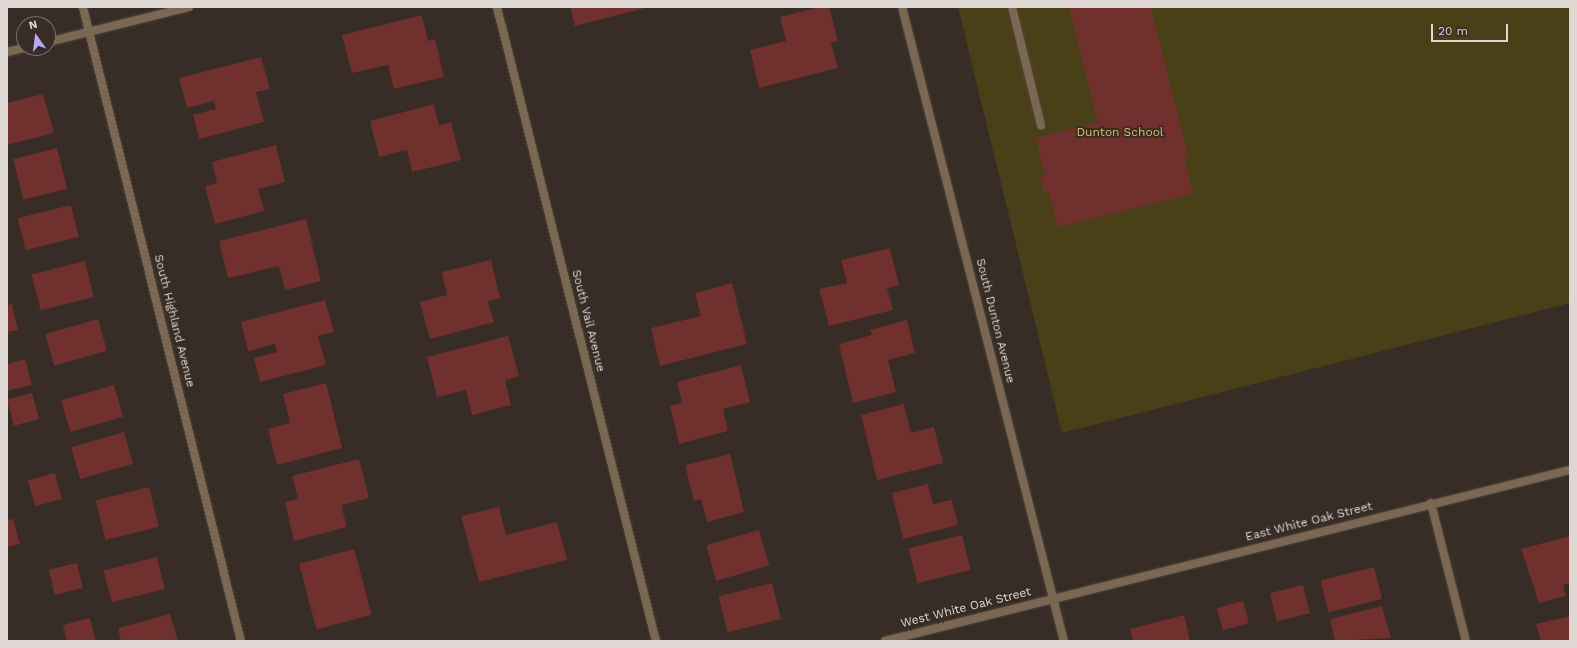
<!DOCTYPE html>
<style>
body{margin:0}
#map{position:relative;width:1577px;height:648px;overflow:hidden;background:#372c26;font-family:"Work Sans",sans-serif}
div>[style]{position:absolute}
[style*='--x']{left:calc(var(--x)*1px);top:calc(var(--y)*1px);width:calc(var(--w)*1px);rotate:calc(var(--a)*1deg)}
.green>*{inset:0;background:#4a4018}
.building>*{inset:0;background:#6f302e;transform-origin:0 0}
.roads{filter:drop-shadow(0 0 1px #524742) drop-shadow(0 0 1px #524742)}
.lane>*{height:8px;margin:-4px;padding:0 4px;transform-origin:4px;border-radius:4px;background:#7b6852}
.street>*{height:8px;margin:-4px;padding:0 4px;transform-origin:4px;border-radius:4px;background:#7b6852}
span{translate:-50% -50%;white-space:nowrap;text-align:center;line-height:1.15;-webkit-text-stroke:4px #372c26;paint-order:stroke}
.park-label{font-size:12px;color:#d9c060}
.street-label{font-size:12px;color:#dfd7d3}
.frame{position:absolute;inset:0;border:8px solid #dfd7d3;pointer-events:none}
.north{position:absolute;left:16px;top:16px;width:40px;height:40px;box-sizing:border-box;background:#372c26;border:1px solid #7a706b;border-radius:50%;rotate:346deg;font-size:11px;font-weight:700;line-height:16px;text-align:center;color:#dfd7d3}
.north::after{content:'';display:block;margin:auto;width:14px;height:18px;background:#b7abf8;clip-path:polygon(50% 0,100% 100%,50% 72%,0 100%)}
.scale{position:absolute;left:1431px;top:24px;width:77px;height:18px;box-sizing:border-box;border:2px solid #dfd7d3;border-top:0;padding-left:5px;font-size:12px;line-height:14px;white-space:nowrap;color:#dfd7d3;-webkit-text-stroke:3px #372c26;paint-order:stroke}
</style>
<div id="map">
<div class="green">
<div style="clip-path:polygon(958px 7px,1570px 7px,1570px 303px,1062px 433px)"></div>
</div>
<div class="building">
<div style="clip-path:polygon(570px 7px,645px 7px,645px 8px,575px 26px)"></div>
<div style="clip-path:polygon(820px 7px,829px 7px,838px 41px,831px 43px,838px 68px,759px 88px,750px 50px,786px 41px,780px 17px)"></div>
<div style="clip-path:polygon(1069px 7px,1151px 7px,1188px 156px,1184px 157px,1193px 194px,1058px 227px,1049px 191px,1044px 192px,1040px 176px,1045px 174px,1036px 138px,1098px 122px)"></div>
<div style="clip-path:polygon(422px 15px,428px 41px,435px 39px,444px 77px,394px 89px,388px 65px,352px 73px,342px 35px)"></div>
<div style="clip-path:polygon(261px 57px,270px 89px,256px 92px,264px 122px,199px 139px,193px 115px,216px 109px,214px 101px,187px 108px,179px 78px)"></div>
<div style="clip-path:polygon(43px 94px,54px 133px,7px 145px,7px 103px)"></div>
<div style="clip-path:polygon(434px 104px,439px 126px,451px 122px,461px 160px,412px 172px,407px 150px,379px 157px,370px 121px)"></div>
<div style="clip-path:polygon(276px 145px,285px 182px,258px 189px,264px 211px,215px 224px,205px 186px,217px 183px,212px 162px)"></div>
<div style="left:57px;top:148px;width:42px;height:45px;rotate:76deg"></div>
<div style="left:71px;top:205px;width:33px;height:55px;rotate:76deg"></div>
<div style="clip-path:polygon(306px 219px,321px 281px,285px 290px,279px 266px,228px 278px,219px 241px)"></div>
<div style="clip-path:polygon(890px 248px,899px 285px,887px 288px,893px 310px,829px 326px,819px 289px,847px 283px,841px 260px)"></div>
<div style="clip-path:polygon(491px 260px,500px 298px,488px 301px,494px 322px,430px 339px,420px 302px,447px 295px,442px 272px)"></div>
<div style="left:85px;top:261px;width:37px;height:55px;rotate:76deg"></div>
<div style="clip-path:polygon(732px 283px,747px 344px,660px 366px,651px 328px,701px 316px,695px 293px)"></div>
<div style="clip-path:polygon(325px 300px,334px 332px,318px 336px,326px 365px,260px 382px,254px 358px,277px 352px,275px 344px,248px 351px,241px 322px)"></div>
<div style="clip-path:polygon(12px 304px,18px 330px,7px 332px,7px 305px)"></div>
<div style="left:98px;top:319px;width:33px;height:55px;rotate:74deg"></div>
<div style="clip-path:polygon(907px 320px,915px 353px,888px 360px,896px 392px,853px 403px,839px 344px,872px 335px,870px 330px)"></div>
<div style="clip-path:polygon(508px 336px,519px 376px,505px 380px,511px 405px,472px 415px,466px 390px,437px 397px,427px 357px)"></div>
<div style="clip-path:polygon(25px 359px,32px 385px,7px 391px,7px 364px)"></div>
<div style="clip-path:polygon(741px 365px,750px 402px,723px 409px,728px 431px,679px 444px,670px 406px,682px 403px,677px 382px)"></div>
<div style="clip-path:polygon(326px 383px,342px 448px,277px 465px,268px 429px,290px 423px,283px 394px)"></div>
<div style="left:114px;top:385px;width:33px;height:55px;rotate:74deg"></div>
<div style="left:32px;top:393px;width:27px;height:26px;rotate:75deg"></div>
<div style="clip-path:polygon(904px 404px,911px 433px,934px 427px,943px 463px,877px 480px,861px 415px)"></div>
<div style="left:124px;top:432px;width:33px;height:55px;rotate:74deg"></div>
<div style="clip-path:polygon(730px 454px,744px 512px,707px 522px,701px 499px,694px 501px,685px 465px)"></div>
<div style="clip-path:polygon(359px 459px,369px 498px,341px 505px,347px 527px,294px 541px,285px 502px,298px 499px,292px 476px)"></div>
<div style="left:55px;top:473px;width:27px;height:28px;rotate:75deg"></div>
<div style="clip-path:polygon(928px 484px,933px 504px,952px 500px,958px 525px,903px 539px,892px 493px)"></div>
<div style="left:149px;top:487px;width:41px;height:55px;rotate:76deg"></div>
<div style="clip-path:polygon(499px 507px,506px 535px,557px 522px,567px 560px,479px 582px,461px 516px)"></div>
<div style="clip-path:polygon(13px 519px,20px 544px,7px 547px,7px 520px)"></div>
<div style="left:759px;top:530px;width:37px;height:55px;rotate:74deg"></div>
<div style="left:962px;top:535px;width:36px;height:55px;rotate:76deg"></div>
<div style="clip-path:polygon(1570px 536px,1570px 583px,1563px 585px,1566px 596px,1539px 603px,1521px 549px)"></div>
<div style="left:354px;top:549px;width:68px;height:57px;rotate:75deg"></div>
<div style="left:157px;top:557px;width:33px;height:55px;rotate:76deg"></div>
<div style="left:77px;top:563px;width:26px;height:29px;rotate:77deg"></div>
<div style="left:1374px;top:567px;width:33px;height:55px;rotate:76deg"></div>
<div style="left:772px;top:583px;width:37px;height:55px;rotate:76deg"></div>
<div style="left:1303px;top:585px;width:29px;height:34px;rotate:76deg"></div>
<div style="left:1243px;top:601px;width:23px;height:27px;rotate:75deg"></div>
<div style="clip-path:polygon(1382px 606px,1391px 638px,1335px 641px,1330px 619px)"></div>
<div style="clip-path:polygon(170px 614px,178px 641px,121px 641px,118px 628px)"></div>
<div style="clip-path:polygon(1184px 615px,1190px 641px,1133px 641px,1130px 629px)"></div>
<div style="clip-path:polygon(1570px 616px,1570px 641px,1541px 641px,1536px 624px)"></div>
<div style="clip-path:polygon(90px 618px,96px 641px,67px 641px,63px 625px)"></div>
</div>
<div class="roads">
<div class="lane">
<div style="--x:1012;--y:7;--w:122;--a:76.2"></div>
</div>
<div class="street">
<div style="--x:83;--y:7;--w:653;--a:76.01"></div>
<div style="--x:497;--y:7;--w:654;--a:75.92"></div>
<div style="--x:902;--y:7;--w:654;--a:75.67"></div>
<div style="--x:48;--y:42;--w:145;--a:-13.9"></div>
<div style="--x:7;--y:52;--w:18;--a:-13"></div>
<div style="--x:1431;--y:503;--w:142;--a:75.8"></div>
<div style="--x:885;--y:641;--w:706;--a:-14.02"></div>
</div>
</div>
<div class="park-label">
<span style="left:1120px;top:133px">Dunton School</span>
</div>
<div class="street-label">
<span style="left:174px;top:321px;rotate:76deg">South Highland Avenue</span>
<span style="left:588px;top:321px;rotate:76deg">South Vail Avenue</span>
<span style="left:995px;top:321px;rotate:76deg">South Dunton Avenue</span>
<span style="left:1309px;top:522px;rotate:-14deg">East White Oak Street</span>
<span style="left:966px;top:608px;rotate:-14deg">West White Oak Street</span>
</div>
<div class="frame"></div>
<div class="north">N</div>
<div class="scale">20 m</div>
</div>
